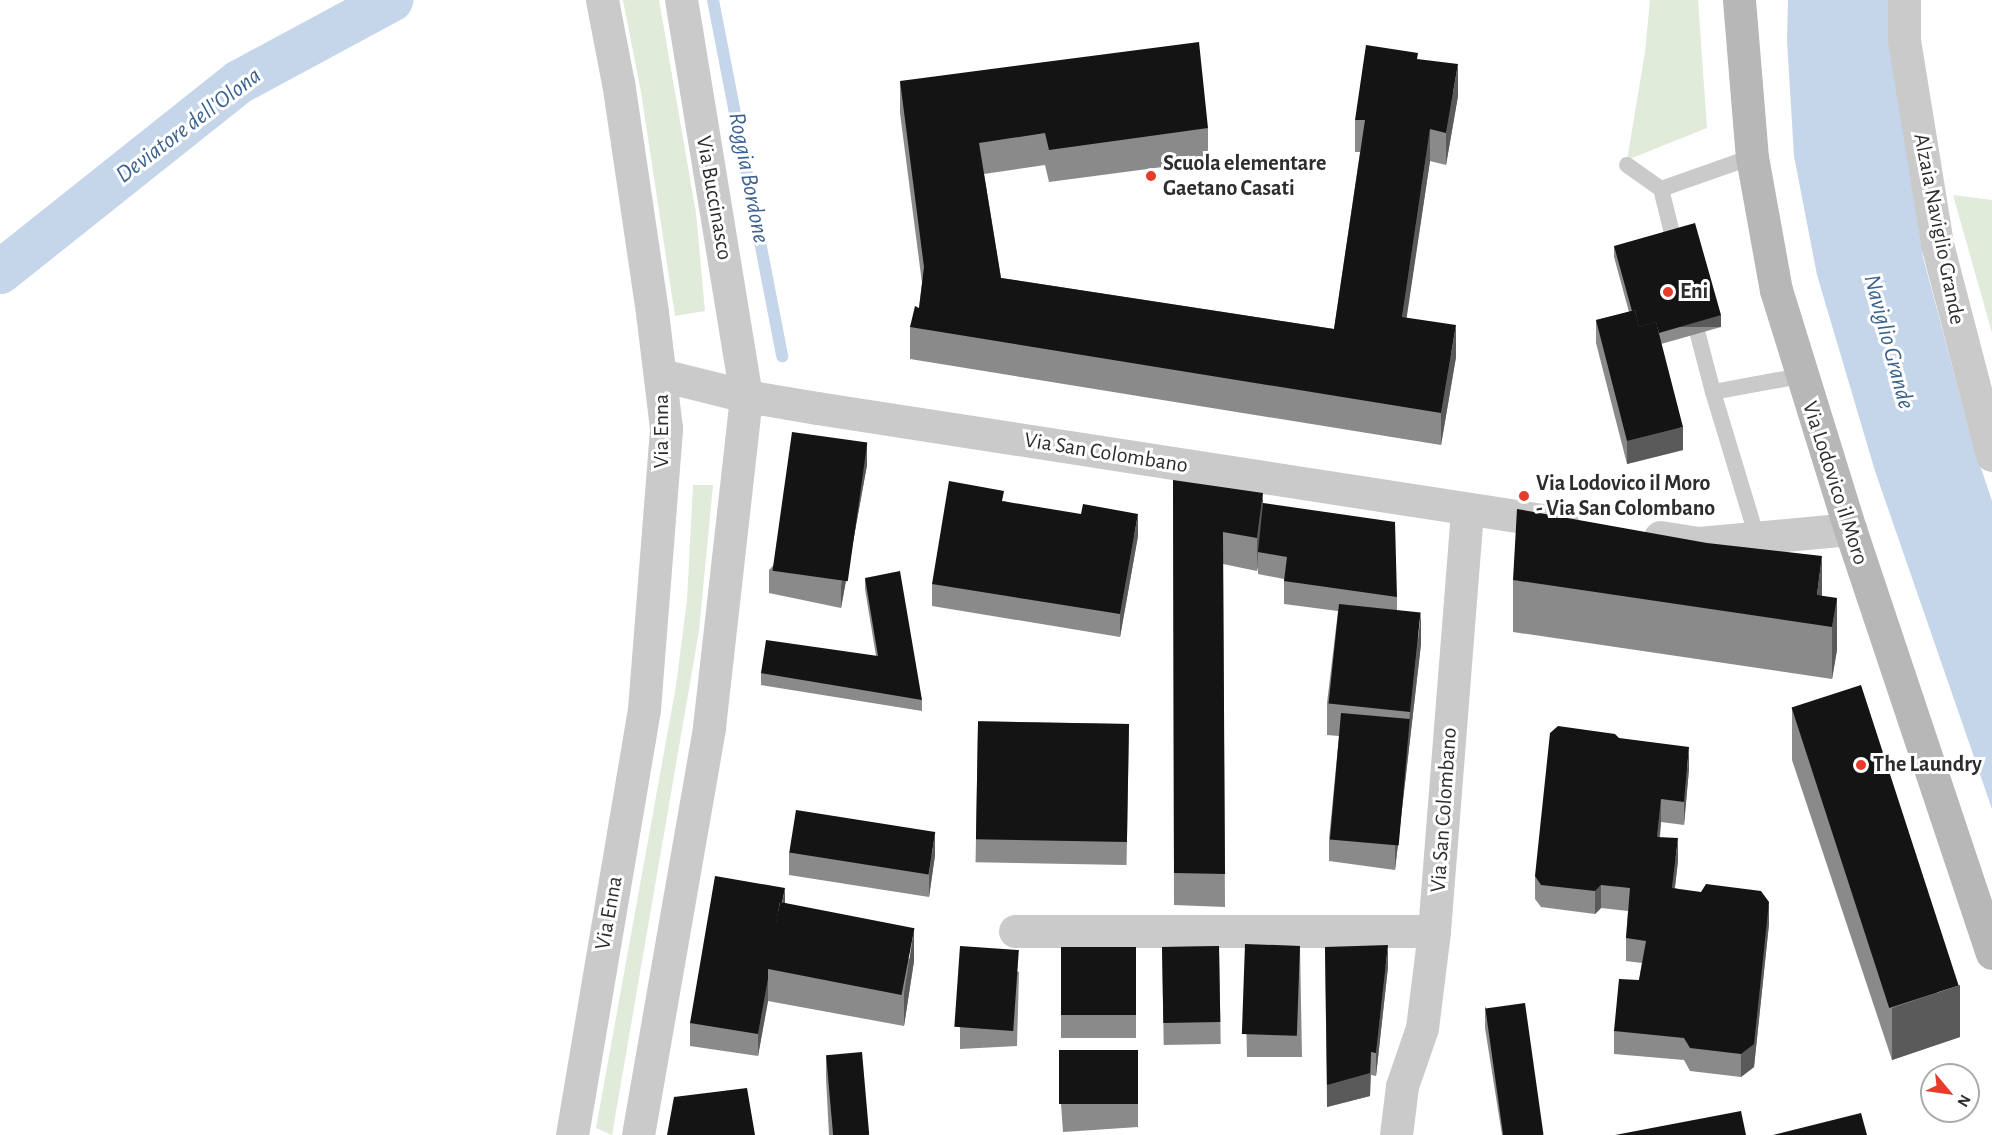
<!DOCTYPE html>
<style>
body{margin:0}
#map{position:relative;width:1992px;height:1135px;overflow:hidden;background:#fff;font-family:"Alegreya Sans",sans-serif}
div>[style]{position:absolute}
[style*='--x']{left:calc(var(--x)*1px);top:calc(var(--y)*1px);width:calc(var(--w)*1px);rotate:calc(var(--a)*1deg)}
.green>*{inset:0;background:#e0ebda}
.water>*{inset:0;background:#c5d6eb}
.stream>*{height:12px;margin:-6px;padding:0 6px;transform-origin:6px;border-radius:6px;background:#c5d6eb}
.canal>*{height:44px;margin:-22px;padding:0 22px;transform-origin:22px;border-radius:22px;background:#c5d6eb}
.lane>*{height:16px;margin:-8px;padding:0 8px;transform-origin:8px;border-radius:8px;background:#cacaca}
.street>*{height:33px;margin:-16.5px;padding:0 16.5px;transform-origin:16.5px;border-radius:16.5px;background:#cacaca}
.secondary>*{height:33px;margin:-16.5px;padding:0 16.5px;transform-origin:16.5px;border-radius:16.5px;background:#b7b7b7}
.wall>*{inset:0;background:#8a8a8a;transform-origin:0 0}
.shaded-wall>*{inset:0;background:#5a5a5a;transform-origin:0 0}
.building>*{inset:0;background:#141414;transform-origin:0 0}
.dots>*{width:16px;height:16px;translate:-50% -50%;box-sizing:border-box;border:3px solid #fff;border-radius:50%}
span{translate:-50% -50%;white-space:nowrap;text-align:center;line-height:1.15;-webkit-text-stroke:6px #fff;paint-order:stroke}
.poi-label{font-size:22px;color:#2d2d2d;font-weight:700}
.left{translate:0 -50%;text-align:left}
.street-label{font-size:22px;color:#2d2d2d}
.water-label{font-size:24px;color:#3a618f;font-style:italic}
.north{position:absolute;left:1920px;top:1063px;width:60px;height:60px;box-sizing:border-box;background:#fff;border:2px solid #ababab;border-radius:50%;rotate:119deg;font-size:16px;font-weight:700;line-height:24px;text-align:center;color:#2d2d2d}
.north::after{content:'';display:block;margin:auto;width:21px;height:27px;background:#e73b2b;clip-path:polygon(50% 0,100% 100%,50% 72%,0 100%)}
</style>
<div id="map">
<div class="green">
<div style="clip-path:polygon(623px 0,659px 0,696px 213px,705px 311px,675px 316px,641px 92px)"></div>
<div style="clip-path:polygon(1650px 0,1698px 0,1707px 128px,1627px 160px,1645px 52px)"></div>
<div style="clip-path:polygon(1953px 195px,1992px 200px,1992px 333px)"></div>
<div style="clip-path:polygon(693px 485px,713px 485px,699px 631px,612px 1135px,596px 1128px,676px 686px,687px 600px)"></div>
</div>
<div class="water">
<div style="clip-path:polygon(1788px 0,1894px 0,1893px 63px,1923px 257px,1972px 441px,1992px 501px,1992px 809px,1875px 471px,1817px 275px,1794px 156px,1787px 40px)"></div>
</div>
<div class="stream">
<div style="--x:713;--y:0;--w:363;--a:79"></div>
</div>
<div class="canal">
<div style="--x:0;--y:272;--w:305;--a:-38.5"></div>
<div style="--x:239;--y:82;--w:173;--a:-28.3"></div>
</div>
<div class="lane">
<div style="--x:1627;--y:165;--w:42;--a:35.2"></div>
<div style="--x:1676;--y:249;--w:62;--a:-104"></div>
<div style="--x:1661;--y:189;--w:96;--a:-19.4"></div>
<div style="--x:1692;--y:312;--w:83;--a:75.3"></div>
<div style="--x:1713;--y:392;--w:152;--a:73.2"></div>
<div style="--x:1713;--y:392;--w:88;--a:-10.4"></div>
</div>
<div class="street">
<div style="--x:1904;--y:0;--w:40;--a:90"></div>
<div style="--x:1904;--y:40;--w:207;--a:80.8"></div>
<div style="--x:1937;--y:244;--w:218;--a:75.4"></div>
<div style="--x:661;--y:375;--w:88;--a:13.9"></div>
<div style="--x:746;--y:396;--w:72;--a:9.6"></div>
<div style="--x:817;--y:408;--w:754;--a:8.78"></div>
<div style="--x:1660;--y:537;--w:39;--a:9"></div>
<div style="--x:1699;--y:543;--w:152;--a:-5.3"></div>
<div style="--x:1015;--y:931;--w:419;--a:0"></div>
<div style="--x:572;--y:1135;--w:432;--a:-80.4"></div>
<div style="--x:644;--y:709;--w:282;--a:-85.5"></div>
<div style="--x:666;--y:428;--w:117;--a:-96.9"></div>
<div style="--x:652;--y:312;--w:232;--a:-98.4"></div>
<div style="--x:618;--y:83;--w:85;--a:-100.9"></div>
<div style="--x:638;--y:1135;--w:414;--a:-80.1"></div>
<div style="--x:709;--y:727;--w:333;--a:-83.6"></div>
<div style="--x:746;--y:396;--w:401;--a:-99.3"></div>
<div style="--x:1396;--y:1135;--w:49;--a:-83"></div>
<div style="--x:1402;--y:1086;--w:61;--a:-71"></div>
<div style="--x:1422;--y:1028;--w:98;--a:-82.9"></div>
<div style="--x:1434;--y:931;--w:423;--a:-85.5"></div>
</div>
<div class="secondary">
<div style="--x:1739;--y:0;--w:158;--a:85.3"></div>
<div style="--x:1752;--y:157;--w:135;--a:79.8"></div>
<div style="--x:1776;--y:290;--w:250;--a:72.8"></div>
<div style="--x:1850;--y:529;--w:447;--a:71.5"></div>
</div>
<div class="wall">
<div style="clip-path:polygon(1418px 59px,1458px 96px,1446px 165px,1430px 161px,1406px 318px,1456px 357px,1441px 445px,910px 359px,910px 327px,919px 308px,922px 283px,900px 113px,900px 81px,1208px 128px,1208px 161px,1049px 182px,1045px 165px,984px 174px,1001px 278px,1334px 329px,1360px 152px,1355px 152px,1355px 120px)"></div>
<div style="clip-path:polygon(1614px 246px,1721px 327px,1661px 344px,1683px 450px,1627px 464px,1596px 343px,1596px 320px,1629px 312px,1614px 257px)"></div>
<div style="clip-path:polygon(867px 465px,841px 608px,769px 593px,769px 570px)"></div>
<div style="clip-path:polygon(1173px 480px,1263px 503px,1397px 597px,1397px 610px,1421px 644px,1395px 870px,1329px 861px,1329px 839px,1339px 736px,1327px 735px,1327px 703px,1338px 611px,1284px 604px,1284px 579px,1258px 574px,1258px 567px,1257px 571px,1223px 564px,1225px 907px,1174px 905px)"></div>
<div style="clip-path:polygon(1004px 501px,1138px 536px,1120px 637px,932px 606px,932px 584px)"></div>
<div style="clip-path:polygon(865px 578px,922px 700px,922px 711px,761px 685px,761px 673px,876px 656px,865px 589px)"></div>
<div style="clip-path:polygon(1513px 580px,1837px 598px,1837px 650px,1832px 679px,1513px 632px)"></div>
<div style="clip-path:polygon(1792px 708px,1960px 1037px,1892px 1060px,1792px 760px)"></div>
<div style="left:1129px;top:724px;width:141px;height:151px;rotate:91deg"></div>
<div style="clip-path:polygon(1619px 738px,1689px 769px,1684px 825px,1661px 822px,1660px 837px,1678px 861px,1675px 888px,1769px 924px,1754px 1067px,1741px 1077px,1690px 1071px,1684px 1060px,1614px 1054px,1614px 1031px,1639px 980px,1642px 963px,1626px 961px,1626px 938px,1628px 911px,1601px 908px,1595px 914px,1541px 907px,1535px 899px,1535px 876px)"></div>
<div style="clip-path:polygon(789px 852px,935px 855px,929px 897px,789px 875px)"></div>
<div style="clip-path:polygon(785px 903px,914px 961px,904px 1026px,768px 1001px,758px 1056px,690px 1046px,690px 1023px)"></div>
<div style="clip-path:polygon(960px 946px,1019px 972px,1017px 1046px,960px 1049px)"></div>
<div style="left:1219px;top:946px;width:98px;height:57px;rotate:89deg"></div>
<div style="clip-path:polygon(1300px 946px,1302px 1057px,1247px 1057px,1245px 967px)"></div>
<div style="left:1061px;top:947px;width:75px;height:91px"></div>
<div style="clip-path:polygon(1325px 947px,1388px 967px,1376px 1076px,1371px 1075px,1370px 1096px,1327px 1107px)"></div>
<div style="clip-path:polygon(1485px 1006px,1543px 1135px,1502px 1135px,1485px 1028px)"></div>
<div style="clip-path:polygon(1138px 1050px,1138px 1127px,1063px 1132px,1059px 1076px,1059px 1054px)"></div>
<div style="clip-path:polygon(826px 1055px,869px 1135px,829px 1135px,826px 1078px)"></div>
</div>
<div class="shaded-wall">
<div style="clip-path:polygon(1458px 64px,1458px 96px,1446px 165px,1446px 133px)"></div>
<div style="clip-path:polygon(1430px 129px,1430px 161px,1402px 349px,1402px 317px)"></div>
<div style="left:1721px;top:315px;width:12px;height:85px;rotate:90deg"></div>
<div style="clip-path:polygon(1456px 325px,1456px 357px,1441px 445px,1441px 413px)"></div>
<div style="clip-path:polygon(1683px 427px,1683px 450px,1627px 464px,1627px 441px)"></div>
<div style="clip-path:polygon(867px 442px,867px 465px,841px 608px,841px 586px)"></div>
<div style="clip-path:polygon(1263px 493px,1263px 525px,1258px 552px,1257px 571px,1257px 538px)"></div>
<div style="clip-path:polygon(1138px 514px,1138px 536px,1120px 637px,1120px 614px)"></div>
<div style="clip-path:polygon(1822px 556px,1822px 608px,1817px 595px)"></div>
<div style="clip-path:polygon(1837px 598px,1837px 650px,1832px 679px,1832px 627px)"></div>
<div style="clip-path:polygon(1421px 612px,1421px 644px,1395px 870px,1395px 848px)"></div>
<div style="clip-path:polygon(1689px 747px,1689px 769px,1684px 825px,1684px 802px)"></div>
<div style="clip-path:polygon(1661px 799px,1661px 822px,1657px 860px,1657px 837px)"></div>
<div style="clip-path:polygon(935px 832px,935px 855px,929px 897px,929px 875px)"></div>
<div style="clip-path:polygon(1678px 838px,1678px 861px,1672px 910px,1672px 888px)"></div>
<div style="clip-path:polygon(1601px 885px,1601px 908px,1595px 914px,1595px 891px)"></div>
<div style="clip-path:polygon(785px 888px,785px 911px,770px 969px)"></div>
<div style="clip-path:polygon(1769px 902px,1769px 924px,1754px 1067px,1741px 1077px,1741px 1054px)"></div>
<div style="clip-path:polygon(914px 929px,914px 961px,904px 1026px,904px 994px)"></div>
<div style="clip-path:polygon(1388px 945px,1388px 967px,1376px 1076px,1376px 1053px)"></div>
<div style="clip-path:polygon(768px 979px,768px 1001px,758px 1056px,758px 1034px)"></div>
<div style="clip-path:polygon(1960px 985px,1960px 1037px,1892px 1060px,1892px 1008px)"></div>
<div style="clip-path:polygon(1371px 1052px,1370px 1096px,1327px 1107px,1327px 1085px)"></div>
</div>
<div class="building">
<div style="clip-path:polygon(1199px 42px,1208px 128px,1049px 150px,1045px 133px,979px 143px,1001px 278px,1334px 329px,1365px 120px,1355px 120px,1366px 45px,1418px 53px,1417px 59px,1458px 64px,1446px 133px,1430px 129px,1402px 317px,1456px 325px,1441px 413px,910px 327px,915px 306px,919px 308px,924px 267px,900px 81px)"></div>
<div style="clip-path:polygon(1695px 223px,1721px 315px,1659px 333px,1656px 322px,1639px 327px,1635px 310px,1632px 311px,1614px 246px)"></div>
<div style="clip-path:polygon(1635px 310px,1639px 327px,1656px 322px,1683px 427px,1627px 441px,1596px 320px)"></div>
<div style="left:792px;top:432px;width:76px;height:140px;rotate:8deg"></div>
<div style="clip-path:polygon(1173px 480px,1263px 493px,1257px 538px,1223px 532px,1225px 874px,1174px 873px)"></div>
<div style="clip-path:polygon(949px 481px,1004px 491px,1002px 501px,1081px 514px,1083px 504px,1138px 514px,1120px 614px,932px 584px)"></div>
<div style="clip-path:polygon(1263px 503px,1395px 522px,1397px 597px,1284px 581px,1287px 557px,1258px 552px)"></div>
<div style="clip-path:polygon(1517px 509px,1707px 543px,1822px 556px,1817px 595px,1837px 598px,1832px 627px,1513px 580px)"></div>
<div style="clip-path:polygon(900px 571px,922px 700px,761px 673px,766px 640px,878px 656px,865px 578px)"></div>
<div style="left:1339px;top:604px;width:82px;height:100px;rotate:6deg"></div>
<div style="left:1861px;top:685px;width:316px;height:73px;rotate:72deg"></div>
<div style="left:1341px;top:713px;width:69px;height:127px;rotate:5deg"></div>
<div style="left:1129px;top:724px;width:118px;height:151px;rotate:91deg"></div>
<div style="clip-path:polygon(1558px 726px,1615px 734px,1619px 738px,1689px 747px,1684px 802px,1661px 799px,1657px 837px,1678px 838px,1672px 888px,1701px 892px,1706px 884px,1761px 891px,1769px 902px,1754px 1044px,1741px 1054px,1690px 1048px,1684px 1038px,1614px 1031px,1619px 979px,1639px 980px,1646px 941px,1626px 938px,1630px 888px,1601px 885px,1595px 891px,1541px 885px,1535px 876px,1550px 733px)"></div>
<div style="left:796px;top:810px;width:141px;height:43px;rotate:9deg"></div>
<div style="clip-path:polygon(715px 876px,785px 888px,782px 903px,780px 902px,768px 969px,768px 979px,758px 1034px,690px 1023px)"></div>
<div style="left:780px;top:902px;width:137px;height:68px;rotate:11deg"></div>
<div style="left:1245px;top:944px;width:55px;height:90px;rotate:2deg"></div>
<div style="clip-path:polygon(1388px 945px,1376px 1053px,1371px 1052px,1370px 1073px,1327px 1085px,1325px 947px)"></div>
<div style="left:960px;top:946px;width:59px;height:81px;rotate:4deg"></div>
<div style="left:1219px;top:946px;width:76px;height:57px;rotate:89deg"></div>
<div style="left:1061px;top:947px;width:75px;height:68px"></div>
<div style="left:1525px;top:1003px;width:133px;height:40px;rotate:82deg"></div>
<div style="left:1138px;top:1050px;width:54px;height:79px;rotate:90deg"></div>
<div style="left:862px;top:1052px;width:83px;height:36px;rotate:85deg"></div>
<div style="clip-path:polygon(747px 1088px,755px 1135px,667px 1135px,674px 1097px)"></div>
<div style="clip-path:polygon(1741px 1111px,1746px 1135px,1615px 1135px)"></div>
<div style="clip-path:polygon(1861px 1113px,1867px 1135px,1773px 1135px)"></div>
</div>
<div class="dots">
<div style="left:1151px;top:176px;background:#e73b2b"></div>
<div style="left:1668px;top:292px;background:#e73b2b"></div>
<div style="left:1524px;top:496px;background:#e73b2b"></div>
<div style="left:1861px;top:765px;background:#e73b2b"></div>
</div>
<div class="poi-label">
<span class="left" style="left:1163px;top:176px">Scuola elementare<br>Gaetano Casati</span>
<span class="left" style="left:1680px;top:292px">Eni</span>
<span class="left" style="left:1536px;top:496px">Via Lodovico il Moro<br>- Via San Colombano</span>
<span class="left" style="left:1873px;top:765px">The Laundry</span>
</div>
<div class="street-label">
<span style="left:714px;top:198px;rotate:80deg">Via Buccinasco</span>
<span style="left:1939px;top:229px;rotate:79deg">Alzaia Naviglio Grande</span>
<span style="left:662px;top:431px;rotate:-90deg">Via Enna</span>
<span style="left:1106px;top:453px;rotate:9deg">Via San Colombano</span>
<span style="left:1835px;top:483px;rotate:72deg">Via Lodovico il Moro</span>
<span style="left:1444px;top:810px;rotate:-86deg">Via San Colombano</span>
<span style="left:609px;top:913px;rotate:-80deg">Via Enna</span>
</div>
<div class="water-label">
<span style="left:189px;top:126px;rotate:-37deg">Deviatore dell'Olona</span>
<span style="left:748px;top:178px;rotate:79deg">Roggia Bordone</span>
<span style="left:1888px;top:342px;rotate:75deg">Naviglio Grande</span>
</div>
<div class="north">N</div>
</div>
